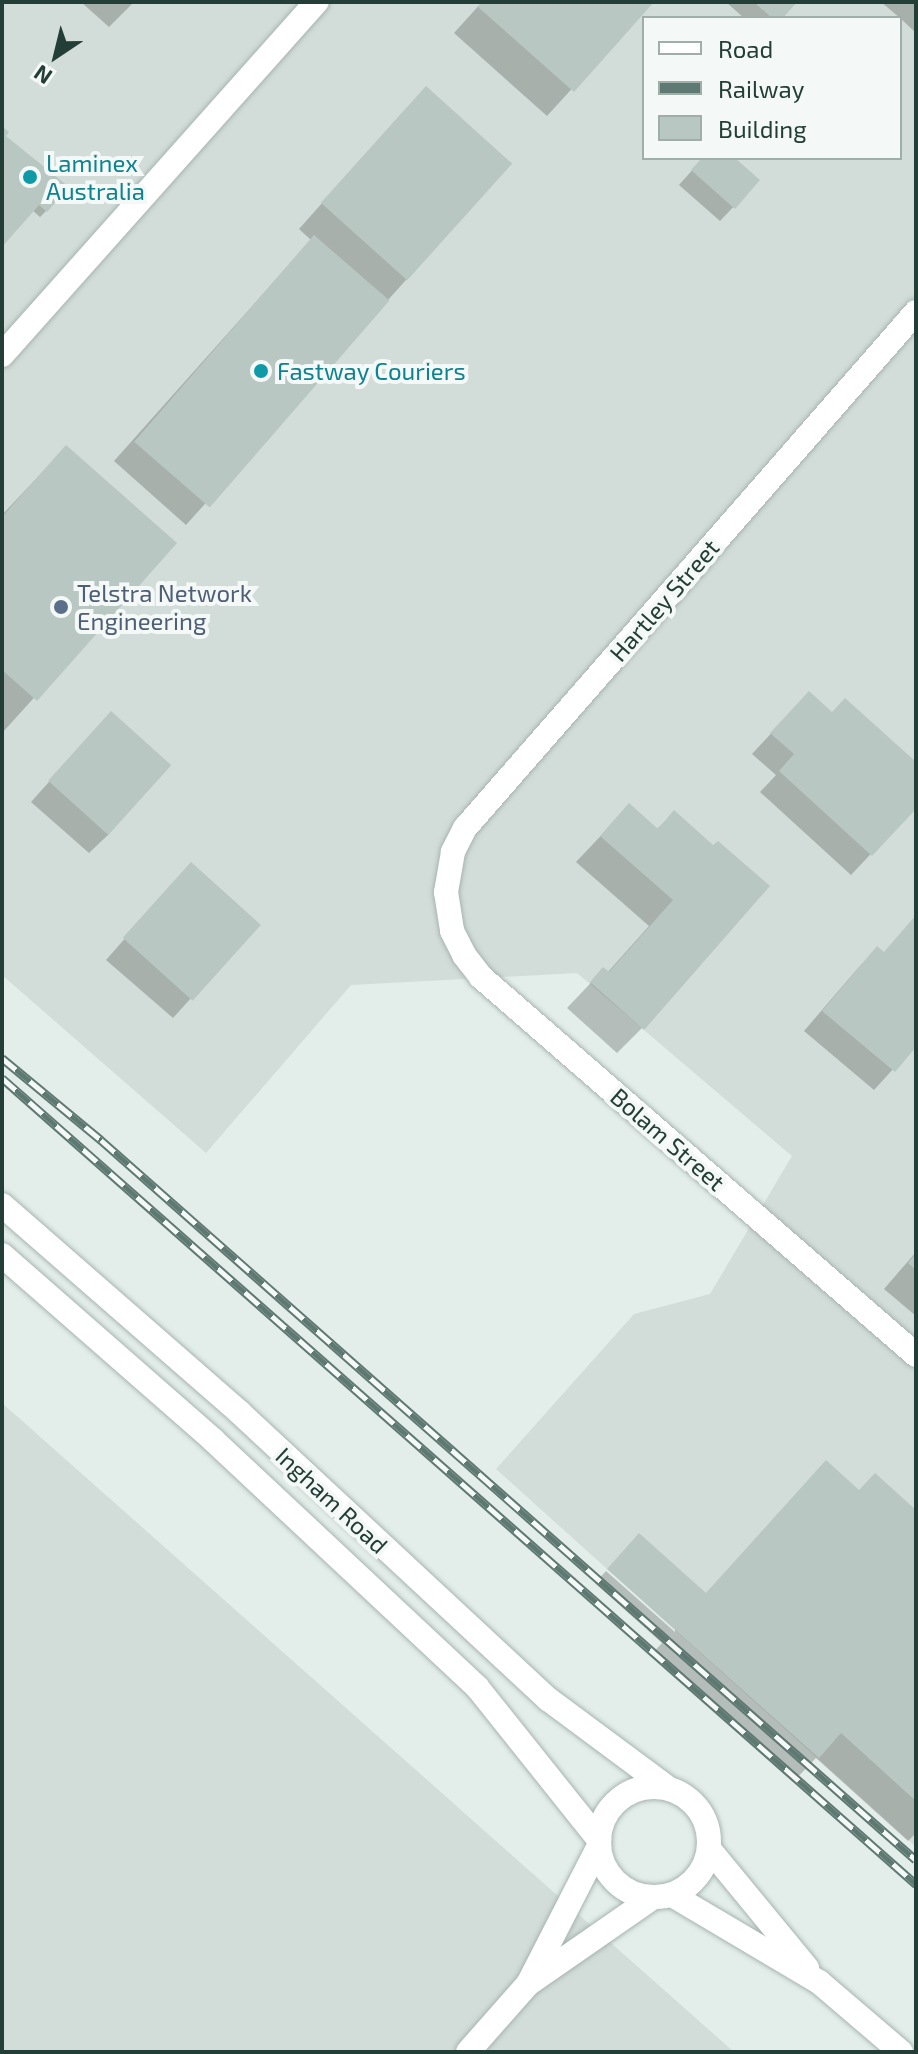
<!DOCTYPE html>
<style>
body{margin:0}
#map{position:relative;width:918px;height:2054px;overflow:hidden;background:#e3ede9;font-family:"Exo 2",sans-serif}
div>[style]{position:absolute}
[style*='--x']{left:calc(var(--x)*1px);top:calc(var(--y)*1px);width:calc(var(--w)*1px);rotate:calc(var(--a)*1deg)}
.built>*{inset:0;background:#d2dcd8}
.shadow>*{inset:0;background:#0003}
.building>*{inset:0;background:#b9c7c2;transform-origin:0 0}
.roads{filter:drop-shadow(0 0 2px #a6b5b0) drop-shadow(0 0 2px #a6b5b0)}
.minor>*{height:24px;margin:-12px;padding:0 12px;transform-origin:12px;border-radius:12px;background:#fff}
.secondary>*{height:24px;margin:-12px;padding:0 12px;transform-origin:12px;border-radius:12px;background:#fff}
.secondary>.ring{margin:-12px;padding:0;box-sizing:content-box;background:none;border:24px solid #fff;border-radius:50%}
.rail>*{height:9px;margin-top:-4.5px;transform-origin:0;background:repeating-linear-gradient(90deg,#f4f9f7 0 18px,#5e7972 0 36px);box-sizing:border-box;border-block:2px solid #5e7972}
.dots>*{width:22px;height:22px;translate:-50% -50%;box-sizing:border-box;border:4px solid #f4f9f7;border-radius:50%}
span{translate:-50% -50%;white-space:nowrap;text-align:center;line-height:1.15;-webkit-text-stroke:8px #f4f9f7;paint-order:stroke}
.culture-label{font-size:24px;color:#0d838f}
.left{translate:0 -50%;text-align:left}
.service-label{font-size:24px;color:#4e5e75}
.street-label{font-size:24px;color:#233e37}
.frame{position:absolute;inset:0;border:4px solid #233e37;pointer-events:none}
.legend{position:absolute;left:642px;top:16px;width:260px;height:144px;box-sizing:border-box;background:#f4f9f7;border:2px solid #a0aeaa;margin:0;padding:10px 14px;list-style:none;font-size:24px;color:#233e37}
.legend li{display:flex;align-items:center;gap:16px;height:40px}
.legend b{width:40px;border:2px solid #a0aeaa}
.north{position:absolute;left:16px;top:16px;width:80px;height:80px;-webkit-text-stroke:6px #f4f9f7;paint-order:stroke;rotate:215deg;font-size:22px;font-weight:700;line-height:32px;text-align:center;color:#233e37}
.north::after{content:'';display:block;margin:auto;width:28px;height:36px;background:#233e37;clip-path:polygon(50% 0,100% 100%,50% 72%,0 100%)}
</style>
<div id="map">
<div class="built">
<div style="clip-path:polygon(evenodd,2px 2px,916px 2px,916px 1847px,496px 1469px,634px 1314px,710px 1294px,792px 1156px,577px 973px,351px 985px,206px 1153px,2px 975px,2px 2px,644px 18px,900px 18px,900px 158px,644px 158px,644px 18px)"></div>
<div style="clip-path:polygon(2px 1403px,734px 2052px,2px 2052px)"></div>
</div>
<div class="shadow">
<div style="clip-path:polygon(81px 2px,134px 2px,109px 27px)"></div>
<div style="clip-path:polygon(482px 2px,651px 2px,547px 116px,454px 33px)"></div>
<div style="clip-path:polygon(726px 2px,795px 2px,780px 18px,744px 18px)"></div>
<div style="clip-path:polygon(881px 2px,916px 2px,916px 33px,900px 18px)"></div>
<div style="clip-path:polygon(402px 113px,511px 163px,186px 525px,114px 461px,311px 240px,299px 229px)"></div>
<div style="clip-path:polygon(2px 129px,3px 136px,46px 211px,40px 217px,32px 210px,2px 244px)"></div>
<div style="clip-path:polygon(703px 158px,732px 158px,758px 181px,720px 221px,679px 185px)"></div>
<div style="clip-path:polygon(66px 447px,174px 543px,3px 732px,2px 515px)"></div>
<div style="clip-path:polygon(789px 714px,831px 715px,916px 765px,916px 806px,851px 875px,760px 792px,776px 775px,752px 754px)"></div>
<div style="clip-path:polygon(92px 734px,109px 834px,89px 853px,31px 802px)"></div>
<div style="clip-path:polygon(629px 806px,656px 830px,674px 813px,714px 848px,642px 1028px,617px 1053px,567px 1008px,603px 970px,607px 973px,649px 926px,576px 862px)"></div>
<div style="clip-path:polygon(172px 885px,258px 924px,173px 1018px,106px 960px)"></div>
<div style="clip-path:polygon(916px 917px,916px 1044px,874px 1090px,804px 1031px,858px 968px,877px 949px,883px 954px)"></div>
<div style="clip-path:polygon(916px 1252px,916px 1316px,884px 1289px)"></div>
<div style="clip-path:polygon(826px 1463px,858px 1492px,916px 1513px,916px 1833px,908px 1841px,816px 1758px,793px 1782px,651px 1655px,662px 1643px,595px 1583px,606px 1571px,675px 1632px,675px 1627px)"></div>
</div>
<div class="building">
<div style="clip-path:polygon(482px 2px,654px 2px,574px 92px,478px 7px)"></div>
<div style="clip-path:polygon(754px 2px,797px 2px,783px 18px,772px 18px)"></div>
<div style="left:426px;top:86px;width:116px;height:157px;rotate:42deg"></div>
<div style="clip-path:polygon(2px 126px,9px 132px,6px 136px,69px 187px,47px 212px,39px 205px,2px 247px)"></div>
<div style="clip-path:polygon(702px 158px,735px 158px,760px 180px,735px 209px,691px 170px)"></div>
<div style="left:314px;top:235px;width:100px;height:274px;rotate:41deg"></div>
<div style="clip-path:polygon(66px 445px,177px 543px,37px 701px,2px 670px,2px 517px)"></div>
<div style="clip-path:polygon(809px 691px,832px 712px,845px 698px,916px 762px,916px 809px,872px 856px,779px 771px,794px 754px,770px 733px)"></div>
<div style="left:111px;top:711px;width:81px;height:94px;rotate:42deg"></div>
<div style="clip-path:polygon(629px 803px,658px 829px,674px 810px,713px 845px,718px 841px,770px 886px,644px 1030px,590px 982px,603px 967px,609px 972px,673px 900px,600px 836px)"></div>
<div style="left:191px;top:862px;width:94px;height:102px;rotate:42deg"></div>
<div style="clip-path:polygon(916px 915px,916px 1047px,895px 1072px,822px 1011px,877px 946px,884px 952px)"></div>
<div style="clip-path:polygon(916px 1253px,916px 1270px,908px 1263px)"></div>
<div style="clip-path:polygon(826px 1460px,859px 1490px,875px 1473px,916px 1510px,916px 1801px,841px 1733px,819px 1758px,607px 1569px,639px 1533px,706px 1593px)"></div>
</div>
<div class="roads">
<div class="minor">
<div style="--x:916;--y:312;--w:685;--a:131.15"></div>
<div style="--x:465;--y:828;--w:27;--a:117"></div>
<div style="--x:453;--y:852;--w:41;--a:99.9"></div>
<div style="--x:446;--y:892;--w:39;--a:81"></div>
<div style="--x:452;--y:931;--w:27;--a:63"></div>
<div style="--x:464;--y:955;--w:28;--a:52"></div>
<div style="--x:481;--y:977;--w:576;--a:40.99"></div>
<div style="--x:2;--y:355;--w:473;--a:-48.3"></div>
<div style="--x:529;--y:1982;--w:153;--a:-62.8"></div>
<div style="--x:468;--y:2052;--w:91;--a:-48.6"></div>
<div style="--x:528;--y:1984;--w:151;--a:-34.7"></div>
</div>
<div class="secondary">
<div style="--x:2;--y:1205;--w:315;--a:41.1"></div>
<div style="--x:239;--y:1412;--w:422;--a:42.9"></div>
<div style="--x:548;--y:1699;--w:149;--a:36.6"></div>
<div style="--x:2;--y:1255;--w:281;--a:41.2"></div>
<div style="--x:213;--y:1440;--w:362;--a:43.1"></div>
<div style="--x:477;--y:1687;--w:196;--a:51.4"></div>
<div class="ring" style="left:599px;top:1787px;width:86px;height:86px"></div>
<div style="--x:710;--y:1850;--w:153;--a:50.6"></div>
<div style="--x:672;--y:1895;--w:171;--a:30.6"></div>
<div style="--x:819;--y:1982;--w:108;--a:40.5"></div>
</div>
</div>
<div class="rail">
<div style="--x:2;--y:1058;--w:129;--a:39.6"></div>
<div style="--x:101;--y:1140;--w:1087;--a:41.46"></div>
<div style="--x:2;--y:1078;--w:1219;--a:41.41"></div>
</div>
<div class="dots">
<div style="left:30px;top:177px;background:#0f9aa8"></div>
<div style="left:261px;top:371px;background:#0f9aa8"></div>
<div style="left:61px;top:607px;background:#5c6f8a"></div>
</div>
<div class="culture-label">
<span class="left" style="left:46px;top:177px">Laminex<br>Australia</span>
<span class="left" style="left:277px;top:371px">Fastway Couriers</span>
</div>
<div class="service-label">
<span class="left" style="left:77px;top:607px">Telstra Network<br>Engineering</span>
</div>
<div class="street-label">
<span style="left:664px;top:600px;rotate:-49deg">Hartley Street</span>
<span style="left:668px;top:1139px;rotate:41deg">Bolam Street</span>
<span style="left:332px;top:1500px;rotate:43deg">Ingham Road</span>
</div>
<div class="frame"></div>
<ul class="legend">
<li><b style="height:10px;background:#fff"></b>Road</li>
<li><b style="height:10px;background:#5e7972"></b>Railway</li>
<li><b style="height:22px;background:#b9c7c2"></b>Building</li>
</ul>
<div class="north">N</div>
</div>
